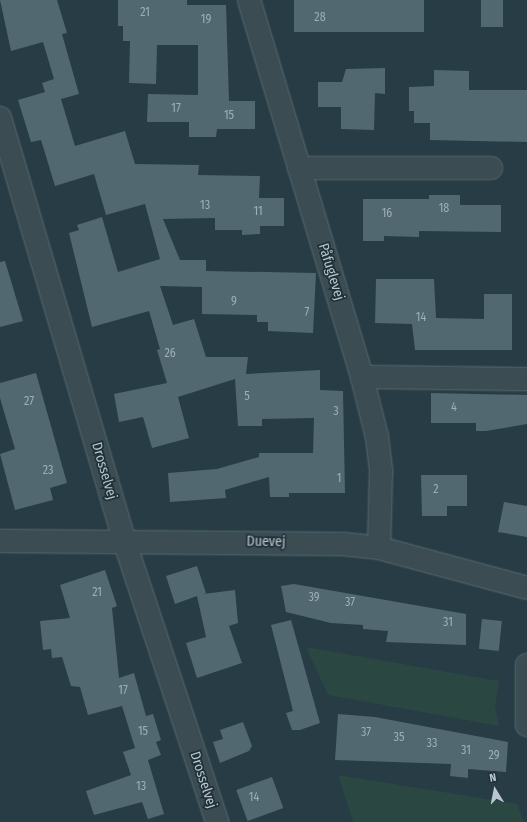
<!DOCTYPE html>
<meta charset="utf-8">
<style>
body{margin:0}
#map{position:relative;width:527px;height:822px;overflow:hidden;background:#273c44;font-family:"Fira Sans Condensed",sans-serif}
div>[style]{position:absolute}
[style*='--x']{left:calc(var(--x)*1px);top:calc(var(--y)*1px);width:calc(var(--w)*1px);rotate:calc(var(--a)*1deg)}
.green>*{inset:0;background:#2a4741}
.building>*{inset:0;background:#526871;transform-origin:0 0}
.roads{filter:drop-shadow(0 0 1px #5a6a71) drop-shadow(0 0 1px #5a6a71)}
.street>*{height:22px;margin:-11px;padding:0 11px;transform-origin:11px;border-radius:11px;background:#3b4c53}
span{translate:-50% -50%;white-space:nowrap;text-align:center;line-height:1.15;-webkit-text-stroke:3.5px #203239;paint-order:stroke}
.number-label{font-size:12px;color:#9faeb6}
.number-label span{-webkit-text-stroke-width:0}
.street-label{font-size:14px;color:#b9c6cd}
.north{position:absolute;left:475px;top:770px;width:40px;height:40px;-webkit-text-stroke:3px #203239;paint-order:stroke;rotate:350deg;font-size:11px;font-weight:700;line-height:16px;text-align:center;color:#b9c6cd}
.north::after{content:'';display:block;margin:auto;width:14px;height:18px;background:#b9c6cd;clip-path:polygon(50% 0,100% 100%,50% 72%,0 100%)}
</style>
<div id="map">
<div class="green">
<div style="clip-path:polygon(306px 647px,499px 681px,495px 706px,499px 726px,328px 695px)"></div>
<div style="clip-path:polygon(338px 775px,517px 804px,524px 822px,353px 822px)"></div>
</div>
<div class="building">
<div style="clip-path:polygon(0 0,57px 0,67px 33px,62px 34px,79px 94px,61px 99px,75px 146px,125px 131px,135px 164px,199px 165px,198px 175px,260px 176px,259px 198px,284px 198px,284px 226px,260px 226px,260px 234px,242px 235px,242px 230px,215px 230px,215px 218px,163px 219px,180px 260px,206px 260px,206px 271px,316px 273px,313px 333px,268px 331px,268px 322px,257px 322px,257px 315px,202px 314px,202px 287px,160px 286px,173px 325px,194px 319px,206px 357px,248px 357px,246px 374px,320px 370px,320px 390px,343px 391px,345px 493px,289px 493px,289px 497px,270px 497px,269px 477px,225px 490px,226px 498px,170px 502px,168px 473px,217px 469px,259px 457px,259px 453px,313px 453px,314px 418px,262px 419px,262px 426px,238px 426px,235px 379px,178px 397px,189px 438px,152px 448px,143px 417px,119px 422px,114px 394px,167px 383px,157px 350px,160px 349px,149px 311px,92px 327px,69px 233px,79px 230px,77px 225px,102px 217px,118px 272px,160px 259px,145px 204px,106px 215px,94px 174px,55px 186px,41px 140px,31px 142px,18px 100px,45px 92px,42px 83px,54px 79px,43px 42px,11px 51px)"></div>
<div style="clip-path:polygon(118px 0,187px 0,187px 5px,226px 5px,229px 101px,255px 101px,255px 129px,217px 129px,216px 137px,189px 137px,189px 122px,147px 122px,148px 94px,198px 95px,198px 45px,157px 45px,156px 84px,129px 83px,130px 41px,123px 41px,123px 26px,118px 26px)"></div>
<div style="left:294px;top:0;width:130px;height:32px"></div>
<div style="left:481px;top:0;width:22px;height:27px"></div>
<div style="clip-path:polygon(385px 68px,385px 94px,375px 93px,374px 130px,341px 129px,341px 107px,318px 107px,318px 82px,342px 82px,346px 69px)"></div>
<div style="clip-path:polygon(434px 70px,469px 71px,469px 90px,527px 90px,527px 142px,430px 140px,430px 123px,414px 123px,414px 111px,409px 111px,409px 87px,434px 86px)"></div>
<div style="clip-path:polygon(429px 195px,460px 195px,460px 205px,501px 205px,501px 232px,419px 231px,419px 237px,384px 236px,384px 241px,363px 241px,363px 199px,429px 199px)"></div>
<div style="clip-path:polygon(5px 261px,23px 321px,0 327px,0 262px)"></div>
<div style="clip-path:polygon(376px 279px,434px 279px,436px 318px,484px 319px,484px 294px,512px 294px,512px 350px,415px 350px,412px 324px,375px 323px)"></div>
<div style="clip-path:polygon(36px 373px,67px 483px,50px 488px,53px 500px,15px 510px,0 454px,15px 449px,0 398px,0 383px)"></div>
<div style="clip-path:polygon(431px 393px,527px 395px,527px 424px,486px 431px,476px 431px,476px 423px,431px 423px)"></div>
<div style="clip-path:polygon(421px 475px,467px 475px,467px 506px,447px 506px,447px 516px,422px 516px)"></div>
<div style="clip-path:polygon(504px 502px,527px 506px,527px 537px,498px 532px)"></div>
<div style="clip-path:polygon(197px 566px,206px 593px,203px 594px,235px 590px,238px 623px,229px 626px,242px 663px,197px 678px,186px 643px,206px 637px,197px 596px,175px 604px,166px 576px)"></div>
<div style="clip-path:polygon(105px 570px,117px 606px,112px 608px,119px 678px,134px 673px,146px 716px,153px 714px,161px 740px,156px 742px,161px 755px,148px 760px,164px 814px,148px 819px,142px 802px,94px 815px,86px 791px,131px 775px,123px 752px,135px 748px,122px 706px,88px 715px,80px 687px,71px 686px,62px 657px,52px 658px,51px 649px,43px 650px,40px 621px,70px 618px,60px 585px)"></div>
<div style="clip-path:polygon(294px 584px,466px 614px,466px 645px,386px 642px,388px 631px,363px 629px,363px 625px,331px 623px,286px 612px,281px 586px)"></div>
<div style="left:482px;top:619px;width:20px;height:30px;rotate:6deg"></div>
<div style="clip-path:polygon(291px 620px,320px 723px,300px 730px,292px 730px,286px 713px,293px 711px,271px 625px)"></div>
<div style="clip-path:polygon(338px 714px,375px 717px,508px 742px,506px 772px,468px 769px,468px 778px,450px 776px,451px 764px,335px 760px)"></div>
<div style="clip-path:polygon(243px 722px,252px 746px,249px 751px,220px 763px,213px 742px,223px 739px,220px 730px)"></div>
<div style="left:272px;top:777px;width:33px;height:38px;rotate:70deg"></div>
</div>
<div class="roads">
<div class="street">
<div style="--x:249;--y:0;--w:394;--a:73.3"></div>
<div style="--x:362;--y:377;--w:62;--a:76"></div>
<div style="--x:377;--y:437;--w:35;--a:83"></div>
<div style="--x:381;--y:472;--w:76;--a:91.5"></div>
<div style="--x:0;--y:118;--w:440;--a:73.6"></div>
<div style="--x:124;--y:540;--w:297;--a:71.7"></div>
<div style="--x:299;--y:168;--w:192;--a:0"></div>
<div style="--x:362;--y:377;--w:165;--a:0.7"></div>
<div style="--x:0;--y:541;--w:343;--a:0.5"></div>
<div style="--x:343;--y:544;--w:36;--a:6"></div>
<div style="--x:379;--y:548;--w:153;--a:15.1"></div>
<div style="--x:527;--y:665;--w:60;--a:90"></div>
</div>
</div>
<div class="number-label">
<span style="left:145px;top:13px">21</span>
<span style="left:320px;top:18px">28</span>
<span style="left:206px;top:20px">19</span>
<span style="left:176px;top:109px">17</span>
<span style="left:229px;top:116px">15</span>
<span style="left:205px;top:206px">13</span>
<span style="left:444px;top:209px">18</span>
<span style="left:258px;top:212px">11</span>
<span style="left:387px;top:214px">16</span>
<span style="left:234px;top:302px">9</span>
<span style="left:307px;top:313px">7</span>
<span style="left:421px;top:318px">14</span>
<span style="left:170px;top:354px">26</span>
<span style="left:247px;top:397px">5</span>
<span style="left:29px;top:402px">27</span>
<span style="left:454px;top:408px">4</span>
<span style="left:336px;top:412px">3</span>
<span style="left:48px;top:471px">23</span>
<span style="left:339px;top:479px">1</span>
<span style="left:436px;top:490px">2</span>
<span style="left:97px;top:593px">21</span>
<span style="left:314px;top:598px">39</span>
<span style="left:350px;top:603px">37</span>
<span style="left:448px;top:623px">31</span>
<span style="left:123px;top:691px">17</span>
<span style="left:143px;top:732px">15</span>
<span style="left:366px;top:733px">37</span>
<span style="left:399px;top:738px">35</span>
<span style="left:432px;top:744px">33</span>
<span style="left:466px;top:751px">31</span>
<span style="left:494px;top:756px">29</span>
<span style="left:141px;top:787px">13</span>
<span style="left:254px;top:798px">14</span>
</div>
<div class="street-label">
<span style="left:331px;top:272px;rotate:73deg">Påfuglevej</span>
<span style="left:104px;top:471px;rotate:74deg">Drosselvej</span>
<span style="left:266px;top:542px;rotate:1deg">Duevej</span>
<span style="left:203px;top:780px;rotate:72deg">Drosselvej</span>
</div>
<div class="north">N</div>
</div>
